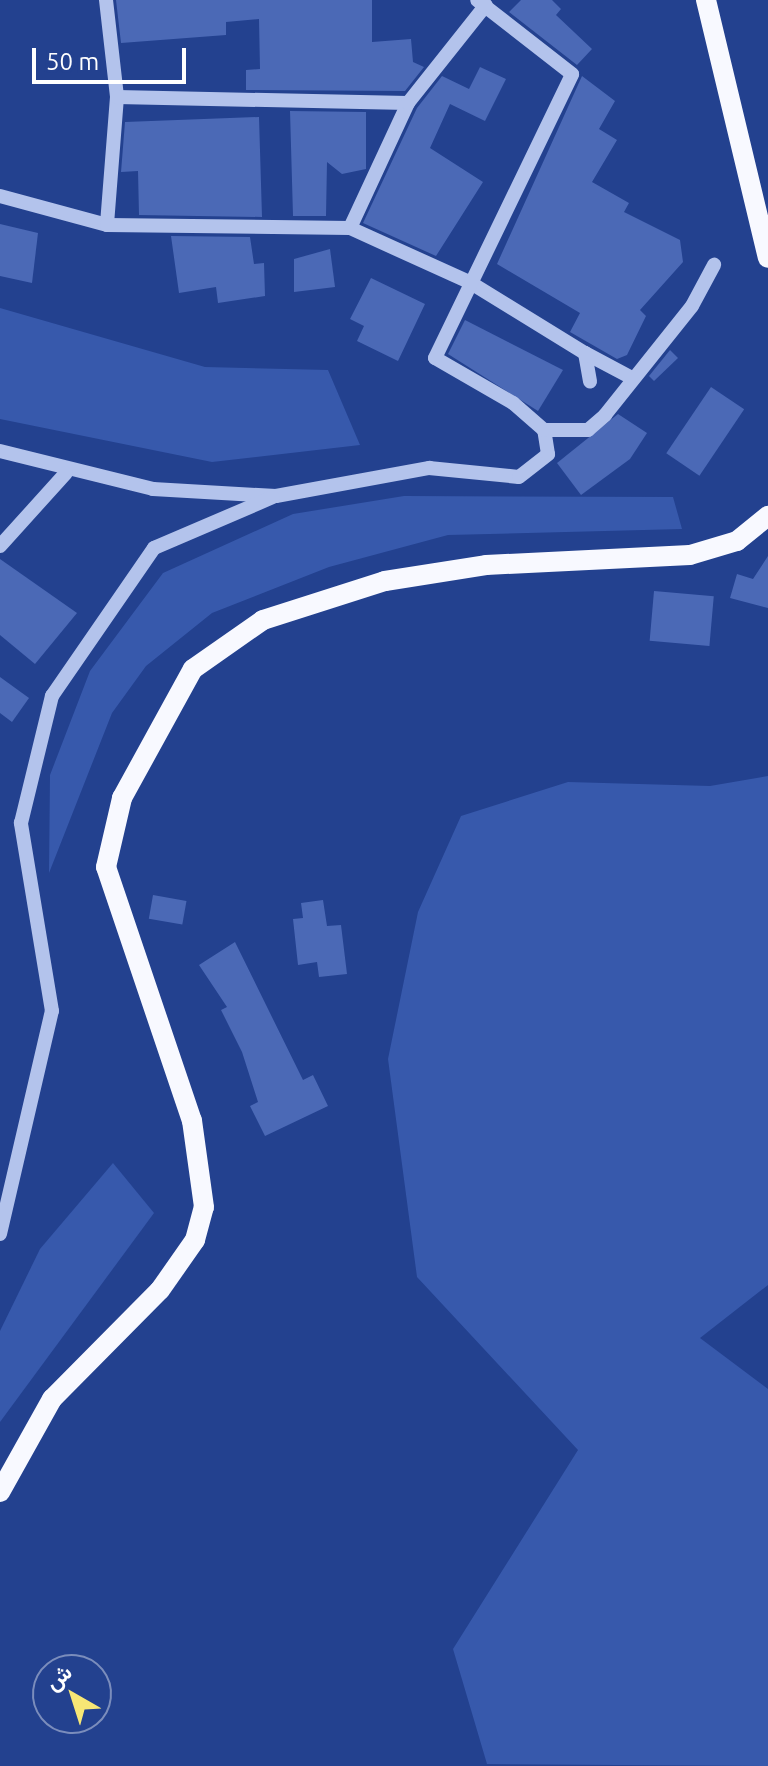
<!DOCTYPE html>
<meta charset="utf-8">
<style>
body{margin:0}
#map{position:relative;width:768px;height:1766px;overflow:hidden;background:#23418f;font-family:Ubuntu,Vazirmatn,sans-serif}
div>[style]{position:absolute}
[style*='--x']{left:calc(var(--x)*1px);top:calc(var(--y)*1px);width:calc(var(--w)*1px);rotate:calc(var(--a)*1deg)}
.green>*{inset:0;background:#3759ac}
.building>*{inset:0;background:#4b69b6;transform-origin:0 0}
.minor>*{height:14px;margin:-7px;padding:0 7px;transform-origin:7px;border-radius:7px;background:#b3c3ec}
.major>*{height:20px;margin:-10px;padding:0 10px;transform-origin:10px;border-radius:10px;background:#f8f9ff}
span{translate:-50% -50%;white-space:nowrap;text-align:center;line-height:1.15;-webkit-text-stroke:7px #23418f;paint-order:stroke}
.north{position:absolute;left:32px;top:1654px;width:80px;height:80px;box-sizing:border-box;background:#23418f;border:2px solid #7b8dbc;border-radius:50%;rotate:321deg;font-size:22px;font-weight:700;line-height:32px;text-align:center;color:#fff}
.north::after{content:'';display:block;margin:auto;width:28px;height:36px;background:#f7e775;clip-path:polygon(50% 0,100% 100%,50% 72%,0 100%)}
.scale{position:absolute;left:32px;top:48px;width:154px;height:36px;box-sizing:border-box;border:4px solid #fff;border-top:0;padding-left:10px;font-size:24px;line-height:28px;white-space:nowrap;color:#fff;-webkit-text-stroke:6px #23418f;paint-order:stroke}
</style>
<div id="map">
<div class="green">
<div style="clip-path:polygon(0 308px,205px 367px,328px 370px,360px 445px,212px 462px,0 419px)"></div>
<div style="clip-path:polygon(404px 496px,673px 497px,682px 529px,448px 535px,329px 567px,212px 613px,146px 666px,112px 713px,49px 873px,50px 775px,90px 671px,163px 573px,293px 514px)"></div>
<div style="clip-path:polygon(768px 776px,768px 1285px,700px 1338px,768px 1389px,768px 1766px,487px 1764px,453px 1649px,578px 1450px,417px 1277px,388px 1059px,418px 912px,461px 816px,568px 782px,710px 786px)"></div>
<div style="clip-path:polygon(113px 1163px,154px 1213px,0 1422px,0 1331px,40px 1249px)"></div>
</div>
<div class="building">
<div style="clip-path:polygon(116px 0,372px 0,372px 42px,411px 39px,413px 62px,424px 67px,405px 91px,246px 90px,246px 70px,260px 69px,259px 19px,226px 22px,226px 35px,121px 43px)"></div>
<div style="clip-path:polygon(521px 0,552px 0,561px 9px,556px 15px,592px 49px,577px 65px,509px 12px)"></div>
<div style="clip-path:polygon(480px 67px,506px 79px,485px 121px,450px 104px,430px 148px,483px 182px,436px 256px,363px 223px,417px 108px,442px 76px,469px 89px)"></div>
<div style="clip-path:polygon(582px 76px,615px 101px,599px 129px,617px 140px,592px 182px,629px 203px,624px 212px,680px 240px,683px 262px,640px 310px,646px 316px,627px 355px,617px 359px,570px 332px,580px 313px,497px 264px)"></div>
<div style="clip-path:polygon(290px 111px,366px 112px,366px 169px,342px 174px,327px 162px,326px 216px,293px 216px)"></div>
<div style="clip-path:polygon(259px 117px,262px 217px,139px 215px,138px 171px,121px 172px,125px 122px)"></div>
<div style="clip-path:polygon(0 224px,38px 233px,32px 283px,0 276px)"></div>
<div style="clip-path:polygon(171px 236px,250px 237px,254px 264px,264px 263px,265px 296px,218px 303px,216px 287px,179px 293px)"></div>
<div style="clip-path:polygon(330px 249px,335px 287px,294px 292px,294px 259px)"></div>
<div style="clip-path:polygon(371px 278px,425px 304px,398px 361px,357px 341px,364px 326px,350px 319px)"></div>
<div style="clip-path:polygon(465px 320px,563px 370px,538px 411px,448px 354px)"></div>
<div style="clip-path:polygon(670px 350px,678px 358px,654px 381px,649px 376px)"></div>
<div style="left:711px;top:387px;width:40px;height:80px;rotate:34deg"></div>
<div style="clip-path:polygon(618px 414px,647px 433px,630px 459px,581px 495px,557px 463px)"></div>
<div style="clip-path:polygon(768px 556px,768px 608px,730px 598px,737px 574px,753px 579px)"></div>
<div style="clip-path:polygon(0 559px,77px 613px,35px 664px,0 635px)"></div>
<div style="left:654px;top:591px;width:60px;height:50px;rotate:5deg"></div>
<div style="clip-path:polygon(0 677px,29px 698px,12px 722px,0 713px)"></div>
<div style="left:153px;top:895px;width:34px;height:24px;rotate:10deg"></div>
<div style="clip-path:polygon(323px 900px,327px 926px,341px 925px,347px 974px,319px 977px,317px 962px,298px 965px,293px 919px,303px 918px,301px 903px)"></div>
<div style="clip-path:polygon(235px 942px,303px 1080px,313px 1075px,328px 1106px,265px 1136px,250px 1106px,258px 1102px,242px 1052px,221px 1010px,227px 1007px,199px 965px)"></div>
</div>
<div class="minor">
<div style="--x:106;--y:0;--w:98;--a:83.5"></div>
<div style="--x:117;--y:97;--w:128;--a:94.5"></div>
<div style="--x:117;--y:97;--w:291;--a:1.2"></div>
<div style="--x:0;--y:196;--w:111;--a:15.2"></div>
<div style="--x:107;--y:225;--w:243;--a:0.7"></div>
<div style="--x:350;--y:228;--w:133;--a:24.4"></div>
<div style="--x:471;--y:283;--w:134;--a:31.6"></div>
<div style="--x:585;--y:353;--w:29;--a:80"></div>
<div style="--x:350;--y:228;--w:138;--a:-65.1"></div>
<div style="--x:408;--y:103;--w:125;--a:-51.5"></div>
<div style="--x:585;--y:353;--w:53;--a:28"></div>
<div style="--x:544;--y:430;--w:44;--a:0"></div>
<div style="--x:588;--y:430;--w:23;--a:-41"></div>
<div style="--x:605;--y:415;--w:139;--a:-51.4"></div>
<div style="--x:692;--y:306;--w:47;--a:-61.8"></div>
<div style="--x:0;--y:451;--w:158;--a:13.9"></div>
<div style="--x:153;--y:489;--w:123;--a:3.3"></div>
<div style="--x:276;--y:496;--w:156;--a:-10.4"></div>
<div style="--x:429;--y:468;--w:90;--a:5.7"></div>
<div style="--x:519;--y:477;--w:37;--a:-38"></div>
<div style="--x:548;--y:454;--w:24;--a:-99"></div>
<div style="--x:544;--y:430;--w:41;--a:-138.9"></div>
<div style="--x:513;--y:403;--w:90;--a:-150"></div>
<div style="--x:435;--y:358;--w:315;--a:-64.2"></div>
<div style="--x:572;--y:74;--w:120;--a:-142.1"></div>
<div style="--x:0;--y:546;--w:98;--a:-47.9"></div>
<div style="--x:0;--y:1234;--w:229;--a:-76.9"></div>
<div style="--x:52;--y:1011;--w:191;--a:-99.4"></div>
<div style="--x:21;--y:823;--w:131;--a:-76.3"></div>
<div style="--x:52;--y:696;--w:180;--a:-55.4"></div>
<div style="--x:154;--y:548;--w:129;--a:-23.2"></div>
</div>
<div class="major">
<div style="--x:706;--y:0;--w:265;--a:76.5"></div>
<div style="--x:0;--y:1492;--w:107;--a:-60.8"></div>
<div style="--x:52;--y:1399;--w:153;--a:-45.3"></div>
<div style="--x:160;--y:1290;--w:61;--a:-55"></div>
<div style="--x:195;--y:1240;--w:34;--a:-75"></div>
<div style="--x:204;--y:1207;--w:87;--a:-97.9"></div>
<div style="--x:192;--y:1121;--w:268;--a:-108.7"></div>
<div style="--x:106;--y:867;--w:71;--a:-76.9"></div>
<div style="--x:122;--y:798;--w:147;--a:-61.2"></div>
<div style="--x:193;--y:669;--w:85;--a:-35"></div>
<div style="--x:263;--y:620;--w:128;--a:-17.7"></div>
<div style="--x:385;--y:581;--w:102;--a:-9"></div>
<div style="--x:486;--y:565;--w:204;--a:-2.8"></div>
<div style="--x:690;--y:555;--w:49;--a:-16.6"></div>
<div style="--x:737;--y:541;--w:40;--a:-39"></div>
</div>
<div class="north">ش</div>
<div class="scale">50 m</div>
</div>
